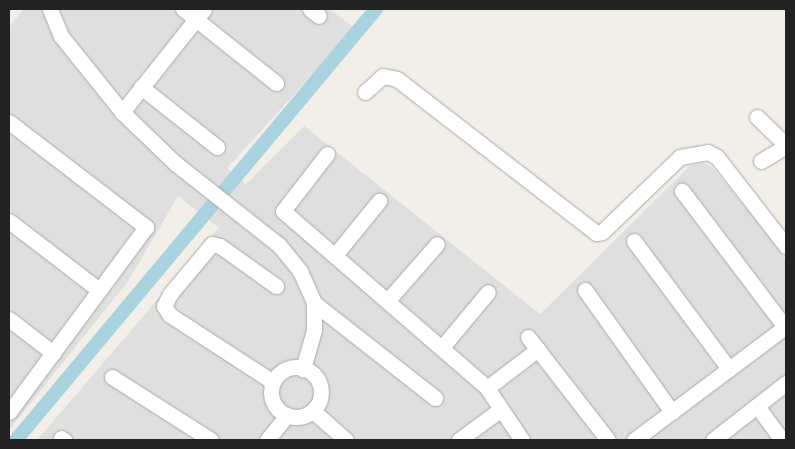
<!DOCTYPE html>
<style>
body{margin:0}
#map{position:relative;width:795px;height:449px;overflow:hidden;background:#f2efe9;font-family:Figtree,sans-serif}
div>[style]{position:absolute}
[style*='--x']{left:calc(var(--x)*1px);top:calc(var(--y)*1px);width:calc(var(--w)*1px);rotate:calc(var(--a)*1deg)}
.residential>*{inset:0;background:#e0dfdf}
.canal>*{height:14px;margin:-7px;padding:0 7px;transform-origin:7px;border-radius:7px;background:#aad3df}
.roads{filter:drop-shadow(0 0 1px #a9a9a9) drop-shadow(0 0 1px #a9a9a9)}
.minor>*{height:15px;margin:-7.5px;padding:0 7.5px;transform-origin:7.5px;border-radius:7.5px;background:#fff}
.minor>.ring{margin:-7.5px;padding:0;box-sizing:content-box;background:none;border:15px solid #fff;border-radius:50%}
span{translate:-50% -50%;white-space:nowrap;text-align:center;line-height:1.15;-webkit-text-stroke:5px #fff;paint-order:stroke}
.frame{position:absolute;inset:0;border:10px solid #222;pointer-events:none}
</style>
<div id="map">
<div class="residential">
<div style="clip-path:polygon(24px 9px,329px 9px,355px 28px,227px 168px,246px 184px,304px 126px,540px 314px,690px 166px,703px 163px,712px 167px,771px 237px,786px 261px,786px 440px,37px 440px,219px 228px,178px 196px,129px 280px,9px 430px,9px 27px)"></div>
</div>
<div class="canal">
<div style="--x:16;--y:440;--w:562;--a:-50.13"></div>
</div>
<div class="roads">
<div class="minor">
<div style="--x:50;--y:9;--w:29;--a:68"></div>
<div style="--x:61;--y:36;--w:97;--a:51.2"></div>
<div style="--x:183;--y:9;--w:119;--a:38.5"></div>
<div style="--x:204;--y:9;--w:132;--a:128.5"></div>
<div style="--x:122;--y:112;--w:74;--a:43.9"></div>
<div style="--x:175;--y:163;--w:132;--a:38.3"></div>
<div style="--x:279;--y:245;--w:33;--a:51"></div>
<div style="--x:300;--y:271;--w:35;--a:66"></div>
<div style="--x:314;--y:303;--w:27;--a:90"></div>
<div style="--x:314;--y:330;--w:41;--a:105.8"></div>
<div style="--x:310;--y:9;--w:11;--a:38"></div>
<div style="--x:141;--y:87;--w:97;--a:38.3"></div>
<div style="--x:365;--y:92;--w:24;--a:-42"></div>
<div style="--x:383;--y:76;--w:14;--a:12"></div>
<div style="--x:397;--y:79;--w:252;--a:37.7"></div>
<div style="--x:596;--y:233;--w:6;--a:-9"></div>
<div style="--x:602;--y:232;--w:108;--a:-43.9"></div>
<div style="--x:680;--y:157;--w:28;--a:-10"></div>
<div style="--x:708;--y:152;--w:10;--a:29"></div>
<div style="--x:717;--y:157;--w:113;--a:52.2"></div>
<div style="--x:757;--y:117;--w:40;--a:44"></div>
<div style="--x:9;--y:122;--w:173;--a:37.5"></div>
<div style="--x:146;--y:227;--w:230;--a:126.5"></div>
<div style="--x:327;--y:154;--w:72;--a:127.7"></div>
<div style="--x:283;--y:211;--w:270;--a:40.9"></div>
<div style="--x:487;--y:388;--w:63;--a:56.1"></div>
<div style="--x:761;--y:161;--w:29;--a:-31"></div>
<div style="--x:9;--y:221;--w:113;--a:37.5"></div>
<div style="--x:634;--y:241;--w:159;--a:53.4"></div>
<div style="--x:335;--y:255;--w:70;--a:-50.8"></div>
<div style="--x:585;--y:290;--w:150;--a:54.5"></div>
<div style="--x:388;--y:300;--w:74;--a:-48.8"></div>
<div style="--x:314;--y:303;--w:154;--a:38.1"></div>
<div style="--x:9;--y:319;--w:56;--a:37.7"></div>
<div style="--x:528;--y:337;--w:130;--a:52.2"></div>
<div style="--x:443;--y:346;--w:70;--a:-50.2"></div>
<div class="ring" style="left:271px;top:367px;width:35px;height:35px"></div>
<div style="--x:112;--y:377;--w:117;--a:32.5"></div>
<div style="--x:273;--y:382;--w:123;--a:-147"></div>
<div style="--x:170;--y:315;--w:11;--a:-124"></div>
<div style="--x:164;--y:306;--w:13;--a:-63"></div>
<div style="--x:170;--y:294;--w:65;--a:-50"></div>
<div style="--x:212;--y:244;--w:8;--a:14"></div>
<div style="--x:220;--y:246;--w:69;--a:35.5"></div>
<div style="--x:487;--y:388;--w:64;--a:-37.4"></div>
<div style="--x:757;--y:406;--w:42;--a:53.7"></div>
<div style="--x:313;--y:411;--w:44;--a:41.3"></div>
<div style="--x:61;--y:438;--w:4;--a:34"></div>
<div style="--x:267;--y:440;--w:32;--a:-51"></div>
<div style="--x:459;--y:440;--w:52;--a:-36.4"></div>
<div style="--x:634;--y:440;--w:189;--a:-36.8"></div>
<div style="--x:785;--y:327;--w:171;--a:-127.1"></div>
<div style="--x:713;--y:440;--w:93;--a:-38"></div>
</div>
</div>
<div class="frame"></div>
</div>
